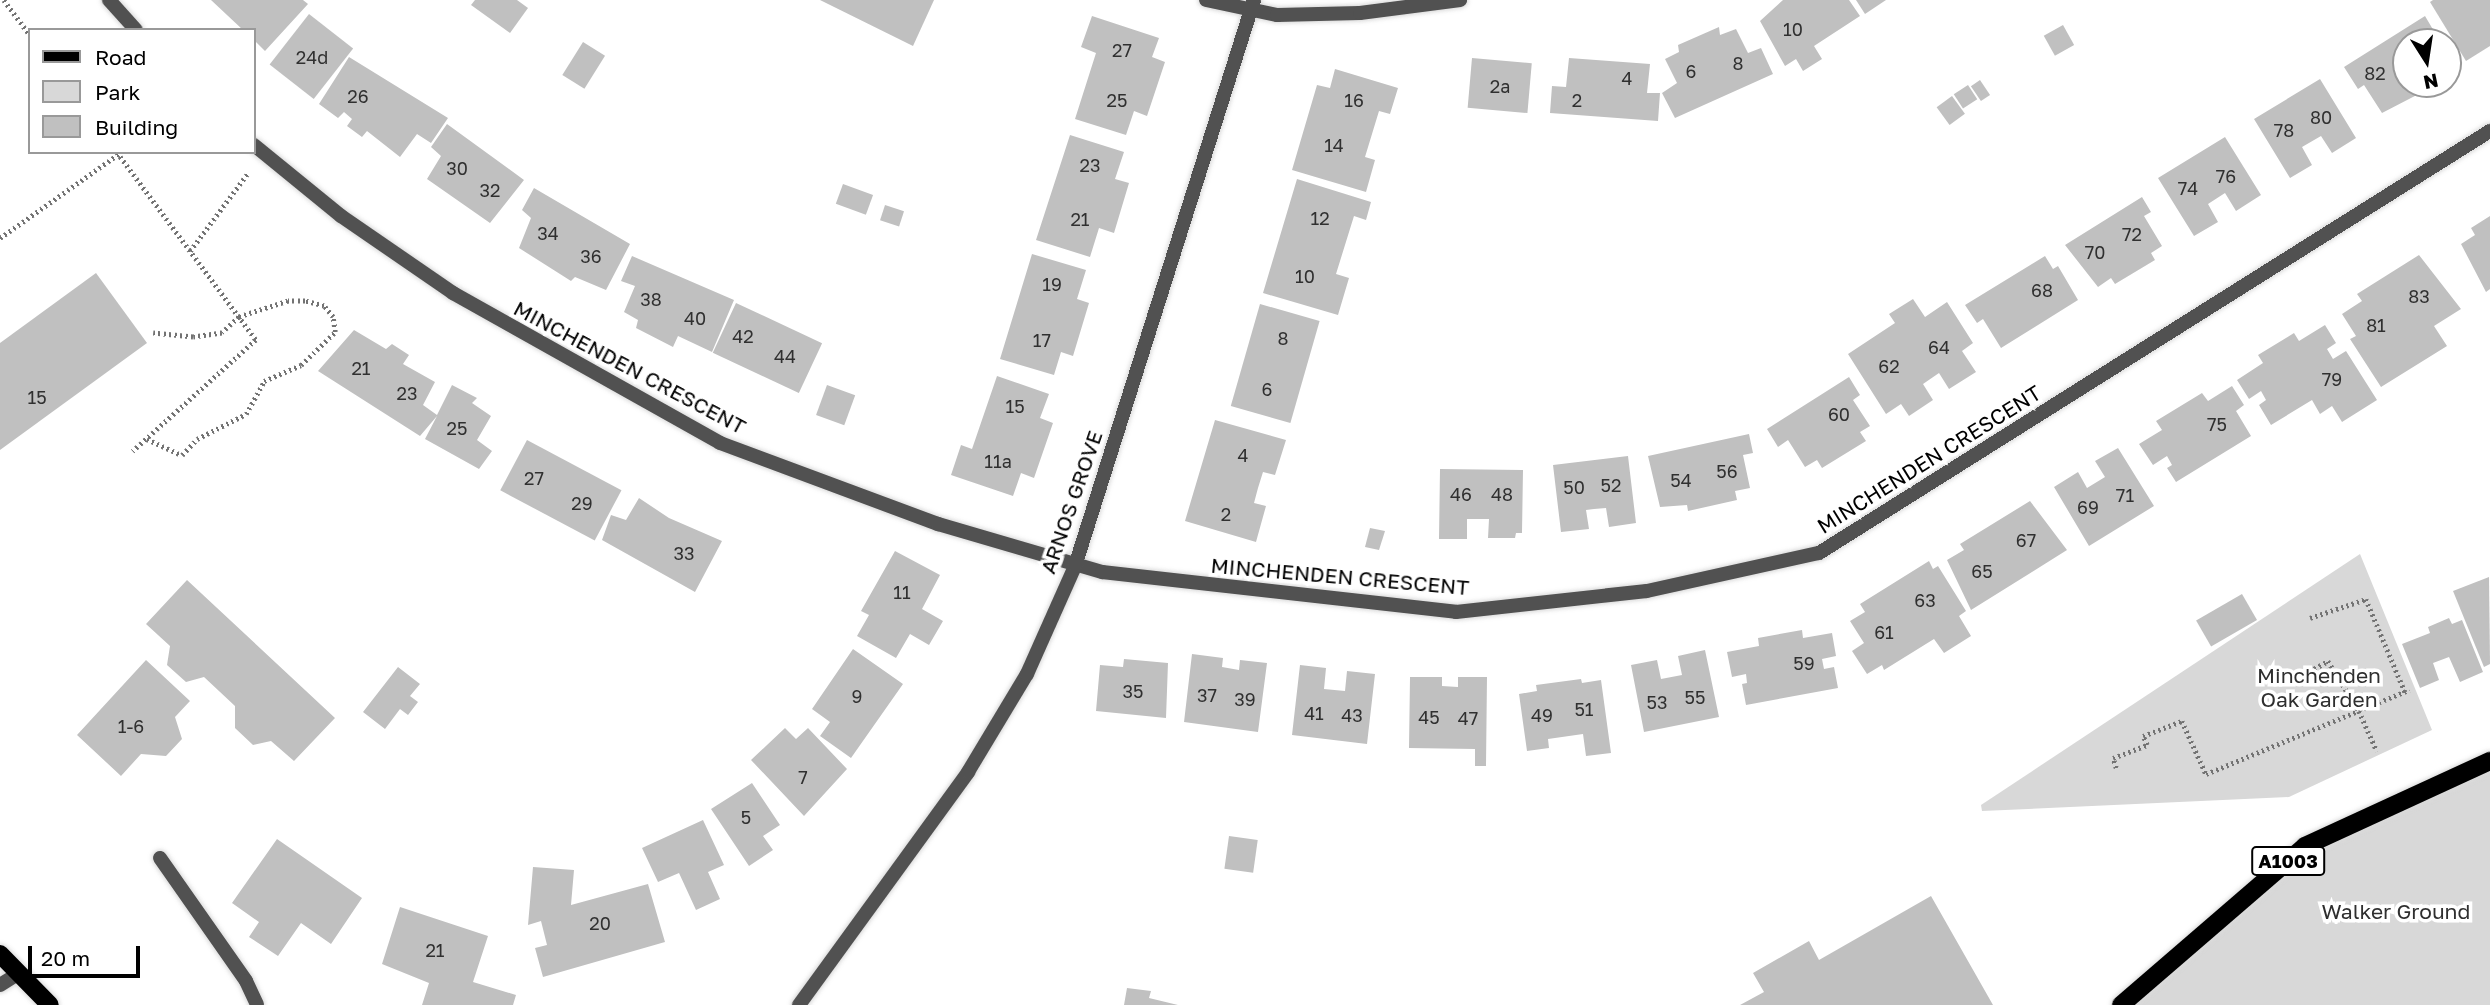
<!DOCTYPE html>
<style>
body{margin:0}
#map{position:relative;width:2490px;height:1005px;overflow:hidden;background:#fff;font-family:"Golos Text",sans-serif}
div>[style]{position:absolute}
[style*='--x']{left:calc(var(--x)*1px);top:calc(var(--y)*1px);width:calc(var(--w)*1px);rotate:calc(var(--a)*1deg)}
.green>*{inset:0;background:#d8d8d8}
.building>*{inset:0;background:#c0c0c0;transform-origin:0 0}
.path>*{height:4.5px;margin-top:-2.25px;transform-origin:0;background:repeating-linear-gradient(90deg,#737373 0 2px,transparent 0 5.5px)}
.roads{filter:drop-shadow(0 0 2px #dbdbdb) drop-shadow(0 0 2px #dbdbdb)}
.lane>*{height:14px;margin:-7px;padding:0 7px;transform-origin:7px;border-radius:7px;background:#515151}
.street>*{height:14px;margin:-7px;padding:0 7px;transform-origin:7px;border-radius:7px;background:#515151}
.primary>*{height:18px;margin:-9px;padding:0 9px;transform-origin:9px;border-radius:9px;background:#000}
span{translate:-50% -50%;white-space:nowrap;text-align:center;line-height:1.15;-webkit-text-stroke:7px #fff;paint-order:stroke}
.number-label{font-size:18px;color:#303030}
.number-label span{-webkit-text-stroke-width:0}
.shield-label span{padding:2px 5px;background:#fff;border:2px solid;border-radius:5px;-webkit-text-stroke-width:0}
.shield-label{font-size:19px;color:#000;font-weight:700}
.street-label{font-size:21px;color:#000}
.park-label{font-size:21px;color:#2f2f2f}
.legend{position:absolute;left:28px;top:28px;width:228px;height:126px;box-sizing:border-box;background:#fff;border:2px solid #999;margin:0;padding:9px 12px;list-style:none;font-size:21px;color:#000}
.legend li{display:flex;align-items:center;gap:14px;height:35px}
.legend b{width:35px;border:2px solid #999}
.north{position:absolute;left:2392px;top:28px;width:70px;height:70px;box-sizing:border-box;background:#fff;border:2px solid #999;border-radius:50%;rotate:168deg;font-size:19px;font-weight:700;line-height:28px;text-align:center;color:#000}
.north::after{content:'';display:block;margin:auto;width:24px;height:32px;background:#000;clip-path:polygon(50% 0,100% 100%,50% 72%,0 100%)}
.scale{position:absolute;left:28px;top:946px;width:112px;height:32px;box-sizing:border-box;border:4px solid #000;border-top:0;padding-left:9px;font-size:21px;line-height:24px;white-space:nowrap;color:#000;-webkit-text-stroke:5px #fff;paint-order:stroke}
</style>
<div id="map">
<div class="green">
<div style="clip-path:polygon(2360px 554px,2432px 730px,2289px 797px,1982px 811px,1981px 805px)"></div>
<div style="clip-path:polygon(2490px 759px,2490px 1005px,2111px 1005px,2229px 907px,2407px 793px)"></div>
</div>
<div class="building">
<div style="clip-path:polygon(211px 0,303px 0,308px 4px,265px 51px,254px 40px,254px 30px,243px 30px)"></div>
<div style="clip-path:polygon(475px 0,517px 0,528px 8px,510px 33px,471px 5px)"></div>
<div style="clip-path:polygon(820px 0,934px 0,913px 46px)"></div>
<div style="clip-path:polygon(1783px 0,1849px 0,1860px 16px,1814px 46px,1822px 59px,1803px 71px,1796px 59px,1785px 66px,1760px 21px)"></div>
<div style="clip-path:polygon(1856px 0,1886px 0,1865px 14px)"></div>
<div style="clip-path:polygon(2433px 0,2490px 0,2490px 46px,2466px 61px,2430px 2px)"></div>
<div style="left:309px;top:14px;width:56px;height:64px;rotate:38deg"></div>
<div style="clip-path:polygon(1092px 16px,1159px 38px,1152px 57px,1165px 62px,1147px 116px,1134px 111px,1126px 135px,1075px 119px,1096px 53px,1081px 47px)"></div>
<div style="clip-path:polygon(2425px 16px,2438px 38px,2406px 42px,2406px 84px,2438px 84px,2382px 113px,2364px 85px,2358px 89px,2344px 67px)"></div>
<div style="left:2063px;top:25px;width:23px;height:22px;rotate:61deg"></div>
<div style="clip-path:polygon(1719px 27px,1720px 35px,1736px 29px,1748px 53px,1761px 48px,1773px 74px,1675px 118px,1662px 93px,1677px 83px,1665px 59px,1679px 52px,1678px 45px)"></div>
<div style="left:583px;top:42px;width:26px;height:39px;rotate:32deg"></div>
<div style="clip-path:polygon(349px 57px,448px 118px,431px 143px,417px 134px,400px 157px,367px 131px,362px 137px,347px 126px,352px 119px,344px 112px,338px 118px,319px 104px)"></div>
<div style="left:1472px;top:58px;width:60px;height:50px;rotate:5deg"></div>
<div style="clip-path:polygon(1569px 58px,1650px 64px,1647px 93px,1660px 93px,1658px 121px,1550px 113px,1552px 86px,1566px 87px)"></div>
<div style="clip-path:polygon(1335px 69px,1398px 88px,1390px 114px,1379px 111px,1365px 157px,1375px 160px,1366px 192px,1292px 170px,1317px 85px,1330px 88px)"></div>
<div style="clip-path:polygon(2320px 79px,2356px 138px,2332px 153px,2321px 136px,2302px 147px,2312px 165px,2290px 178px,2254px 119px)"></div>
<div style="left:1980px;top:80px;width:18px;height:11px;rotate:56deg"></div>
<div style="left:1968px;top:85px;width:17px;height:17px;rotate:57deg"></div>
<div style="left:1952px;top:96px;width:22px;height:19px;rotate:54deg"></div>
<div style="clip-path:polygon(447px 124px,524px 180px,490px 223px,427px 179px,441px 156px,431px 147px)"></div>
<div style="clip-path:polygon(1070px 135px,1124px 152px,1115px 179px,1129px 183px,1114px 233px,1099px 228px,1090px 257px,1036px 240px)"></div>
<div style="clip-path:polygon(2225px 137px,2261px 195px,2236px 211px,2225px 193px,2208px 204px,2218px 222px,2194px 236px,2158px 178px)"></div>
<div style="clip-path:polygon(1297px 179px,1371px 202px,1366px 220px,1354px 216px,1336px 274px,1349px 278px,1338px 315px,1263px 293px)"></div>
<div style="left:843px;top:184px;width:32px;height:21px;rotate:20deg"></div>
<div style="clip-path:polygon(534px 188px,630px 244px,606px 290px,575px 277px,571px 281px,519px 248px,531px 218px,522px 210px)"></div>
<div style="clip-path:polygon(2142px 197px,2151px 212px,2144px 216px,2162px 246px,2151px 253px,2155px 260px,2115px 284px,2111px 278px,2098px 287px,2065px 245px)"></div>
<div style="left:885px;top:205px;width:20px;height:16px;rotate:18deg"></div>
<div style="clip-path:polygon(2490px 216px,2490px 289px,2486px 292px,2461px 244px,2475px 235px,2471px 228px)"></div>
<div style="clip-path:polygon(1032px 254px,1086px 270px,1077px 299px,1089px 303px,1073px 356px,1061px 352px,1054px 375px,1000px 359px)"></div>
<div style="clip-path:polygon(2419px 255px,2461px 309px,2434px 326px,2447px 346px,2381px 387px,2350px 339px,2356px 336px,2342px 314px,2362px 301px,2357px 294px)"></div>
<div style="clip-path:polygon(632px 256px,734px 300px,712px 352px,678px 336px,673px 347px,636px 328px,638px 320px,624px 312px,635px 286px,621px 281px)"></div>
<div style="clip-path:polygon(2045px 256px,2053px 269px,2058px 266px,2078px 300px,2001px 348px,1983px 319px,1977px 323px,1965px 305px)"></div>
<div style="clip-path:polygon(96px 273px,147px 343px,0 450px,0 343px)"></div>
<div style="clip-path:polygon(1913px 299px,1925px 317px,1947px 302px,1973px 343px,1962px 351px,1976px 372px,1949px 389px,1939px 373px,1923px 384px,1933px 400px,1909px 416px,1901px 404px,1886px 414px,1848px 354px,1895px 323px,1889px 314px)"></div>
<div style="left:736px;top:303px;width:95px;height:55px;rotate:25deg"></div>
<div style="left:1260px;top:304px;width:62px;height:106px;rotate:16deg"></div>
<div style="clip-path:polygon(2325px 325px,2336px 343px,2327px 349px,2333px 359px,2346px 351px,2377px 400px,2342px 422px,2332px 406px,2320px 414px,2312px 400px,2271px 425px,2259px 405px,2266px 400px,2261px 391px,2249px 399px,2237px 380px,2263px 363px,2258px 355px,2294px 333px,2299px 341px)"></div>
<div style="clip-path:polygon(354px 330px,386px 349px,392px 344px,409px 355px,403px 364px,435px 382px,423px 405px,437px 415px,452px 385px,477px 398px,472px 403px,491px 416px,477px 440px,492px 451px,479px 469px,425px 439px,437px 416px,420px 436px,318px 371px)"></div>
<div style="clip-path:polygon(997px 376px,1049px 394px,1040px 418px,1053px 423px,1034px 478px,1021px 473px,1013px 496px,951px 475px,961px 445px,972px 449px)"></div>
<div style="clip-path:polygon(1849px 377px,1860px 395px,1853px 400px,1870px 426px,1860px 432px,1866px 441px,1822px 468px,1817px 460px,1805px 467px,1788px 440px,1778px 447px,1767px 429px)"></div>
<div style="left:827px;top:385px;width:30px;height:32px;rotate:20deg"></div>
<div style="clip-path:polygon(2232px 386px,2244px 405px,2236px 411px,2251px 436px,2176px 482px,2167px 468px,2172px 465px,2167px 456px,2153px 465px,2139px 444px,2162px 430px,2156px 421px,2202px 393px,2208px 401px)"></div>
<div style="clip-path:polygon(1215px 420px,1286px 440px,1275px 475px,1263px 472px,1258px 488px,1254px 503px,1266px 506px,1256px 542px,1185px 521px)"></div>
<div style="clip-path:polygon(1749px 434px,1753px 453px,1743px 455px,1750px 488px,1735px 491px,1737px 500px,1688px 511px,1687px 505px,1660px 507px,1648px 456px)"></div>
<div style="left:527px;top:440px;width:107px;height:57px;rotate:28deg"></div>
<div style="clip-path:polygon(2118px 448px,2154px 506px,2089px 546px,2054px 487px,2078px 472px,2087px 488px,2105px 477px,2095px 461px)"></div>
<div style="clip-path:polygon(1628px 456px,1636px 523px,1609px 527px,1606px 508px,1594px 509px,1586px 510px,1589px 529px,1561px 532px,1553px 465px)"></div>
<div style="clip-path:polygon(1440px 469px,1523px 470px,1522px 533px,1516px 533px,1515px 538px,1488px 538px,1489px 519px,1467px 519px,1467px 539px,1439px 539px)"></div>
<div style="clip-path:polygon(639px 498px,669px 518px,722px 541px,695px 592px,602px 540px,611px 515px,626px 520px)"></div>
<div style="clip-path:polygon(2030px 501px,2067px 550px,1971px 610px,1947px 560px,1964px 550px,1960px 544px)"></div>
<div style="clip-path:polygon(1370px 528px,1385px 531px,1379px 550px,1365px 547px)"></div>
<div style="clip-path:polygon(895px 551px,940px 575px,922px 609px,943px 621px,929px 645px,910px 634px,896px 658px,857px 636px,869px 615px,861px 611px)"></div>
<div style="clip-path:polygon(1929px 561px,1933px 569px,1938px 566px,1966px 611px,1959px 616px,1971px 636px,1944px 653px,1934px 639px,1884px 670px,1882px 665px,1867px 674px,1852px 651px,1864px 643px,1850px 621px,1865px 612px,1860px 604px)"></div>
<div style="clip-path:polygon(2489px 577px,2490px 664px,2484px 667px,2453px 591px)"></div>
<div style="clip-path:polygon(187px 580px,335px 718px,294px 761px,271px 741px,253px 745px,235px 728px,235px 706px,204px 677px,186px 682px,167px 665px,170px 646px,146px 624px)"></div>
<div style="left:2242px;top:594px;width:30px;height:53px;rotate:60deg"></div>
<div style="clip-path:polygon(2449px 618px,2452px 624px,2462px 620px,2483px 672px,2460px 682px,2449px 657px,2433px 663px,2439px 680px,2420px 688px,2402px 644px,2430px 633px,2428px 627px)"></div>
<div style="clip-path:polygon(1802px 630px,1803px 638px,1832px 633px,1836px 656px,1822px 659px,1824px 669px,1834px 667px,1838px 688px,1746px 705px,1742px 684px,1747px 683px,1746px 674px,1732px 677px,1727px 652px,1759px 646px,1758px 638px)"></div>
<div style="clip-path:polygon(853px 649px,903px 684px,851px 758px,820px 736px,830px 722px,812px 709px)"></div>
<div style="clip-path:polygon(1705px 650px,1719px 717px,1644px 732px,1631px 665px,1657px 660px,1661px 679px,1682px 675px,1678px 656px)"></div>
<div style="clip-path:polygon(1192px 654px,1223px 658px,1222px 667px,1239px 670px,1240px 660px,1267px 663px,1258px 732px,1184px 722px)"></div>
<div style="clip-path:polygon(1124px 659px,1168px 663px,1166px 718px,1096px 711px,1100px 665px,1123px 667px)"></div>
<div style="clip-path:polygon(146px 660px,190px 701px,175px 717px,182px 739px,166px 756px,141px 754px,121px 776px,77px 735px)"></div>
<div style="clip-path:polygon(1300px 665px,1326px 668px,1324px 689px,1345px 691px,1347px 671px,1375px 674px,1367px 744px,1292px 735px)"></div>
<div style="clip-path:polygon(398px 667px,420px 684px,410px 696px,418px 702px,408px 715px,400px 709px,385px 729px,363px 712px)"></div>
<div style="clip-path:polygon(1410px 677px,1442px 677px,1442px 686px,1458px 687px,1458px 677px,1487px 677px,1486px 766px,1475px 766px,1475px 749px,1409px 748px)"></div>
<div style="clip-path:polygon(1581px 679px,1582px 683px,1601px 680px,1611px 753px,1586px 756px,1583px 734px,1548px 739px,1549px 748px,1527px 751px,1519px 694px,1537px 691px,1536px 685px)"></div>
<div style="clip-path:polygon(785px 728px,796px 739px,808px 728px,847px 769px,804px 816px,751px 760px)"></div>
<div style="clip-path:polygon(752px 783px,780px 825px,763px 836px,773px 850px,749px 866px,711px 809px)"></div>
<div style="clip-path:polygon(703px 820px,724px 865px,708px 872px,720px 899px,696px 910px,679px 873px,658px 882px,642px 848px)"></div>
<div style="left:1229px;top:836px;width:29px;height:33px;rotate:8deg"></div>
<div style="clip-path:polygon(277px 839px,362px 898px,331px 944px,301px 923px,278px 956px,249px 937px,259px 922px,232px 903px)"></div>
<div style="clip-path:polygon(533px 867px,574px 870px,571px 905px,648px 884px,665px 942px,543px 977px,535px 948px,547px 945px,541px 921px,528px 925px)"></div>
<div style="clip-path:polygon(1931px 896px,1993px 1005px,1740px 1005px,1764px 992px,1753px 973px,1809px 941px,1819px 960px)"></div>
<div style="clip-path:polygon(400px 907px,488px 936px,473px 982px,516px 995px,513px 1005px,422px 1005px,429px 983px,382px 964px)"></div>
<div style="clip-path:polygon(1127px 988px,1151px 991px,1149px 998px,1178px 1005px,1124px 1005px)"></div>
</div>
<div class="path">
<div style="--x:4;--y:0;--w:44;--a:53.4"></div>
<div style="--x:117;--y:152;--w:234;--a:53.5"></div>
<div style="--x:256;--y:340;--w:166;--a:137.9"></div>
<div style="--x:0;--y:238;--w:147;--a:-35.3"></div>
<div style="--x:190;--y:251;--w:97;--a:-53.4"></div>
<div style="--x:147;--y:439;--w:38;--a:25"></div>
<div style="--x:182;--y:455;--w:22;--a:-47"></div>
<div style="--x:197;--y:439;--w:55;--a:-27"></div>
<div style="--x:246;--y:414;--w:38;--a:-61"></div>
<div style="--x:264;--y:381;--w:40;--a:-23.4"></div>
<div style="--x:301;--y:365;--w:47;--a:-44.1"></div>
<div style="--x:335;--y:332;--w:15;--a:-98"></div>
<div style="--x:333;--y:317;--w:14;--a:-129"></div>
<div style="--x:324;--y:306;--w:20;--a:-165"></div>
<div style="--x:305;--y:301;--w:17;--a:180"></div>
<div style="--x:288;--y:301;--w:52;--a:161.9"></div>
<div style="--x:239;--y:317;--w:23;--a:137"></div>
<div style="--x:222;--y:333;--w:29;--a:172"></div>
<div style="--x:193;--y:337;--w:40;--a:-174.3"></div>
<div style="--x:2310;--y:618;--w:59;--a:-18.7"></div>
<div style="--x:2366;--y:599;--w:101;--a:67.2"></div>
<div style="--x:2290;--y:682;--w:43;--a:-28.9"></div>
<div style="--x:2328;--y:661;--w:59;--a:58.2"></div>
<div style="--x:2359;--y:711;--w:44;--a:65.8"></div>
<div style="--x:2116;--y:768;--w:10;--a:-107"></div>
<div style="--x:2113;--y:758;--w:36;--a:-21"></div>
<div style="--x:2147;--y:745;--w:10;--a:-114"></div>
<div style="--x:2143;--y:736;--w:42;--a:-21"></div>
<div style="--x:2182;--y:721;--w:58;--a:65.6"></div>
<div style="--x:2206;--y:774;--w:220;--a:-22.5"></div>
</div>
<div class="roads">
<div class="lane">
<div style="--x:0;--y:985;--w:22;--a:-32"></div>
</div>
<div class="street">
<div style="--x:109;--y:0;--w:40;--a:48"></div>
<div style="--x:1206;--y:0;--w:73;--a:11.9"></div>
<div style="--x:1277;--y:15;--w:83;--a:-1.4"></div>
<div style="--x:1360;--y:13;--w:101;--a:-7.4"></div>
<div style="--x:254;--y:145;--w:112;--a:39.2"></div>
<div style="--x:341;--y:216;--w:136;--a:34.5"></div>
<div style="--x:453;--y:293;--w:306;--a:29.3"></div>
<div style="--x:720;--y:443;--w:233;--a:20.4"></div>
<div style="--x:938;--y:524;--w:171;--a:16.3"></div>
<div style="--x:1102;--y:572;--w:356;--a:6.4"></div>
<div style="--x:1456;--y:612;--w:192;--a:-6.3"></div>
<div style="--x:1647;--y:591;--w:176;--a:-12.5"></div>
<div style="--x:1819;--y:553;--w:793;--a:-32.17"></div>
<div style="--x:160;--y:858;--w:150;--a:55"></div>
<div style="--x:246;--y:981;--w:26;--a:65"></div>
<div style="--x:799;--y:1005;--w:288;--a:-54"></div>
<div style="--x:968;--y:772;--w:114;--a:-59"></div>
<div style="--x:1027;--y:674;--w:118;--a:-66"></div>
<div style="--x:1075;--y:566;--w:594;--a:-72.45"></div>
</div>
<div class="primary">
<div style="--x:0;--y:954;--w:71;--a:45.6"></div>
<div style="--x:2121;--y:1005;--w:243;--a:-40.8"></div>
<div style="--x:2305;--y:846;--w:204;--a:-24.7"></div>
</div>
</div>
<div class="number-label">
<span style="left:1793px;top:29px">10</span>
<span style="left:1122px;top:50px">27</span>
<span style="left:312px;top:57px">24d</span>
<span style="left:1738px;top:63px">8</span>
<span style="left:1691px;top:71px">6</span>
<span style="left:2375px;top:73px">82</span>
<span style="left:1627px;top:78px">4</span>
<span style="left:1500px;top:86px">2a</span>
<span style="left:358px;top:96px">26</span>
<span style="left:1117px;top:100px">25</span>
<span style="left:1354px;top:100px">16</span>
<span style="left:1577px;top:100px">2</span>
<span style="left:2321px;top:117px">80</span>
<span style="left:2284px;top:130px">78</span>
<span style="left:1334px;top:145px">14</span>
<span style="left:1090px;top:165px">23</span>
<span style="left:457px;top:168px">30</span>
<span style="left:2226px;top:176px">76</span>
<span style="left:2188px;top:188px">74</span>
<span style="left:490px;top:190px">32</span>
<span style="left:1320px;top:218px">12</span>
<span style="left:1080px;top:219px">21</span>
<span style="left:548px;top:233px">34</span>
<span style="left:2132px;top:234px">72</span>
<span style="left:2095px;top:252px">70</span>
<span style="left:591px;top:256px">36</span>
<span style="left:1305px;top:276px">10</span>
<span style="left:1052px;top:284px">19</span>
<span style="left:2042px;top:290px">68</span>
<span style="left:2419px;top:296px">83</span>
<span style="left:651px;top:299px">38</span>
<span style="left:695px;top:318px">40</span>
<span style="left:2376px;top:325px">81</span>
<span style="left:743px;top:336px">42</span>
<span style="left:1283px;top:338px">8</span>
<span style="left:1042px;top:340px">17</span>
<span style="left:1939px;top:347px">64</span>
<span style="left:785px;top:356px">44</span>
<span style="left:1889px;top:366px">62</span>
<span style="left:361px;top:368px">21</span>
<span style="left:2332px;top:379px">79</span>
<span style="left:1267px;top:389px">6</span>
<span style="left:407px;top:393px">23</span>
<span style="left:37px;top:397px">15</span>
<span style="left:1015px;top:406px">15</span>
<span style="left:1839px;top:414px">60</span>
<span style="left:2217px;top:424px">75</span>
<span style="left:457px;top:428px">25</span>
<span style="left:1243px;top:455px">4</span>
<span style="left:998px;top:461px">11a</span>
<span style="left:1727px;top:471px">56</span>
<span style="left:534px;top:478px">27</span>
<span style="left:1681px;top:480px">54</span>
<span style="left:1611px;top:485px">52</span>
<span style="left:1574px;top:487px">50</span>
<span style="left:1461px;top:494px">46</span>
<span style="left:1502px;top:494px">48</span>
<span style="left:2125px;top:495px">71</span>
<span style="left:582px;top:503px">29</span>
<span style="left:2088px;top:507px">69</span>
<span style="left:1226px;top:514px">2</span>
<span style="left:2026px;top:540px">67</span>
<span style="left:684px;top:553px">33</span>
<span style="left:1982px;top:571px">65</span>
<span style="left:902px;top:592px">11</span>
<span style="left:1925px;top:600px">63</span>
<span style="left:1884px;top:632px">61</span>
<span style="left:1804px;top:663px">59</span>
<span style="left:1133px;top:691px">35</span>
<span style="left:1207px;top:695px">37</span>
<span style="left:857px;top:696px">9</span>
<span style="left:1695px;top:697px">55</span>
<span style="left:1245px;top:699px">39</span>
<span style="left:1657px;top:702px">53</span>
<span style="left:1584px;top:709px">51</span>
<span style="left:1314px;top:713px">41</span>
<span style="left:1352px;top:715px">43</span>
<span style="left:1542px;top:715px">49</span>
<span style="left:1429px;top:717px">45</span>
<span style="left:1468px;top:718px">47</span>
<span style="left:131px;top:726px">1-6</span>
<span style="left:803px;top:777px">7</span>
<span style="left:746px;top:817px">5</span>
<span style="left:600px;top:923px">20</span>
<span style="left:435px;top:950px">21</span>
</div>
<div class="shield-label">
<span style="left:2288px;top:861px">A1003</span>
</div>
<div class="street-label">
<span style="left:630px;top:367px;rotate:28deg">MINCHENDEN CRESCENT</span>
<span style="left:1929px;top:459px;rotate:-32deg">MINCHENDEN CRESCENT</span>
<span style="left:1071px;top:502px;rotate:-71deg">ARNOS GROVE</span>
<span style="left:1340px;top:576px;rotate:5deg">MINCHENDEN CRESCENT</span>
</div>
<div class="park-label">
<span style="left:2319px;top:687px">Minchenden<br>Oak Garden</span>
<span style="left:2396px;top:911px">Walker Ground</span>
</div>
<ul class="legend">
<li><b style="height:9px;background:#000"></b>Road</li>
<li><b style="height:19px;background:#d8d8d8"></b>Park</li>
<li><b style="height:19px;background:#c0c0c0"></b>Building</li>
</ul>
<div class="north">N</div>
<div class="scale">20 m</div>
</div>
